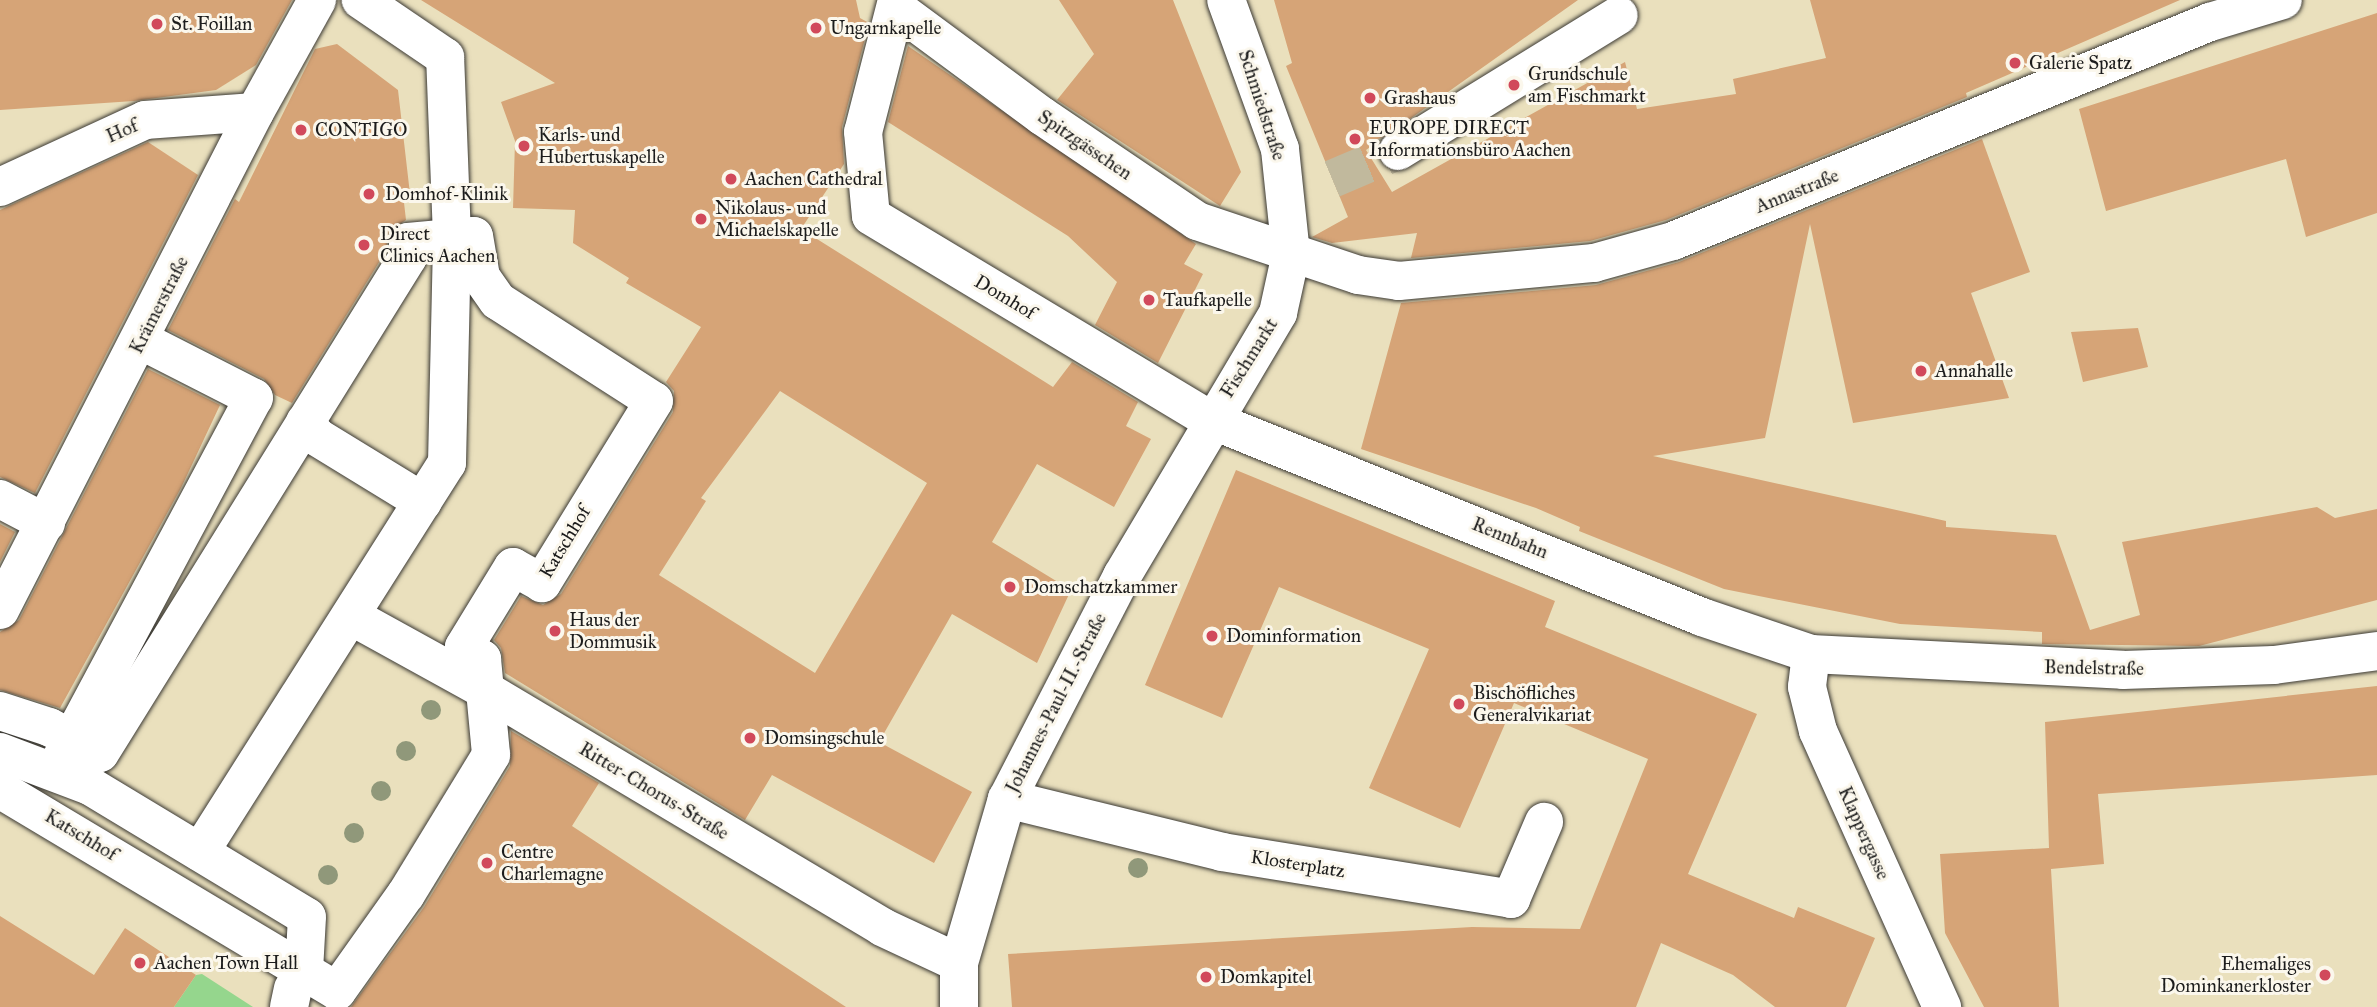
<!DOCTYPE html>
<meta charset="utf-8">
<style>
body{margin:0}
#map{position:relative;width:2377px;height:1007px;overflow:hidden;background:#eae0bd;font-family:"IM FELL Great Primer",serif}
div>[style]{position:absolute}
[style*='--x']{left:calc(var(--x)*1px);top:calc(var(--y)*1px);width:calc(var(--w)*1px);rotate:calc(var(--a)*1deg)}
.green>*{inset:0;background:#95d68d}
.building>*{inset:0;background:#d6a477}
.minor-tunnel>*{height:38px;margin-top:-19px;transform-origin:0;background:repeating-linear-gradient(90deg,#c1b99d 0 38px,transparent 0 57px)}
.roads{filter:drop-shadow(0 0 2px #3b3934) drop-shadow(0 0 2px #3b3934)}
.minor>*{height:38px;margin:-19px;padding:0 19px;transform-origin:19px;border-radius:19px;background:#fff}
.trees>*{width:20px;height:20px;margin:-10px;border-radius:50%;background:#90987a}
.dots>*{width:19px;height:19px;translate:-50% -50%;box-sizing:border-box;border:4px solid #fbf7ec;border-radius:50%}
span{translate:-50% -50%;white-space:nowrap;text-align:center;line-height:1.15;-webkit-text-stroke:6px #fbf7ec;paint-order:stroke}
.poi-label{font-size:19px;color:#1c1c1c}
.left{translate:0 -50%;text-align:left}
.right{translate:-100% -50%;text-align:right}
.street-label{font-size:19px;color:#1c1c1c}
</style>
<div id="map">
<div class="green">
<div style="clip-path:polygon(202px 974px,253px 1007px,174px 1007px,196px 975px)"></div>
</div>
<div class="building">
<div style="clip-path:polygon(0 0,292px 0,256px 65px,216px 90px,134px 101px,0 110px)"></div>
<div style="clip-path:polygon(evenodd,421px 0,856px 0,860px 18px,869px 23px,842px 127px,844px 164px,801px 229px,1053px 387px,1072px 362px,1138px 402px,1126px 426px,1151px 439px,1114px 507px,1037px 464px,992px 542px,1071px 590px,1037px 663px,952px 614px,879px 742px,972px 792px,934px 863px,772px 775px,745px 820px,505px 673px,501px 648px,494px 640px,521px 596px,543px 605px,561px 594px,673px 412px,674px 391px,666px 382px,701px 327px,626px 283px,629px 278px,573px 243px,575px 210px,513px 208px,515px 141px,501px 102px,555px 83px,421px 0,780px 391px,927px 483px,815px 673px,659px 575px,706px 501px,701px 498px,780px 391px)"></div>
<div style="clip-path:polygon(1059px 0,1173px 0,1241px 172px,1220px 206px,1057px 100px,1094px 54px)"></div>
<div style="clip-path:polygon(1274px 0,1578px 0,1366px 150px,1392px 192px,1625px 62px,1637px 109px,1736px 94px,1733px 79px,1826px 58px,1810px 0,2180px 0,1966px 93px,1967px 97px,1666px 220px,1590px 241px,1411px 258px,1417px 233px,1332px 243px,1312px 237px,1348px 217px,1286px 66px,1292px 63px)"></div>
<div style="clip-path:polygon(2377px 13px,2377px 213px,2306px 237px,2286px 159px,2106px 211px,2079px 109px)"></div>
<div style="clip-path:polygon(337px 44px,398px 90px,410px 194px,403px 194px,406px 220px,389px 231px,386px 251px,292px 403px,275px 395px,264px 379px,168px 330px,235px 199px,239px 202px,315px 49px)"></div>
<div style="clip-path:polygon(908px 46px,1196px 244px,1184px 264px,1203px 274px,1158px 363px,1095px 325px,1117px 282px,1068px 236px,888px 122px)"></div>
<div style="clip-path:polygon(1982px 139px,2030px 272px,1971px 293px,2009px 398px,1853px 423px,1810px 224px,1765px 438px,1653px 456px,1946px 521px,1946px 527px,2056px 535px,2090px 630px,2140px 615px,2122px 542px,2317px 507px,2335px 518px,2377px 509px,2377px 600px,2199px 646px,2042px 644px,2042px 632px,1900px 624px,1724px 589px,1579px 531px,1580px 527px,1536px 508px,1361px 449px,1401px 303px,1596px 285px,1679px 262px)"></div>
<div style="clip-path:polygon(148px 142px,198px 175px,35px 493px,0 477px,0 210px)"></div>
<div style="clip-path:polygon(2138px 328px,2148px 367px,2083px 382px,2071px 332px)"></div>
<div style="clip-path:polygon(148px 369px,220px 405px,181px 488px,60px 708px,0 690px,0 632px,19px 620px)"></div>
<div style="clip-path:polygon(1236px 470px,1555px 601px,1545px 627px,1757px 714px,1688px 874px,1794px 918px,1798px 907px,1875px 938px,1846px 1007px,1775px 1007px,1733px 975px,1661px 943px,1636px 1007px,1012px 1007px,1008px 954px,1472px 927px,1580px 929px,1648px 759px,1514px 703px,1460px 828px,1369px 788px,1429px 649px,1279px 587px,1222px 718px,1145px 685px)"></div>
<div style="clip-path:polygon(0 524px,15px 532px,0 562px)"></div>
<div style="clip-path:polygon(2377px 686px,2377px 775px,2098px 794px,2104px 864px,2051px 869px,2059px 1007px,1984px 1007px,1945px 933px,1940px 854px,2049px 848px,2045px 722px)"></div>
<div style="clip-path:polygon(511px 731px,599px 783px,572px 826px,846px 1007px,351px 1007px,424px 907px,510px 766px)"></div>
<div style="clip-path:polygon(0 916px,94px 975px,125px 928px,196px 975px,174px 1007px,0 1007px)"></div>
</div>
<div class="minor-tunnel">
<div style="--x:1332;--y:179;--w:72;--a:-23"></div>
</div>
<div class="roads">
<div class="minor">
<div style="--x:897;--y:0;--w:136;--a:104.4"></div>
<div style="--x:863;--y:132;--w:84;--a:84.6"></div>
<div style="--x:871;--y:216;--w:397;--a:31"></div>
<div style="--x:1211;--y:420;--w:529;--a:21.86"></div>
<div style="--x:1702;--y:617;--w:115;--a:18.7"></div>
<div style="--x:1811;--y:654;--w:312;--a:2.9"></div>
<div style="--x:2123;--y:670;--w:151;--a:-1.9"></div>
<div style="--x:2274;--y:665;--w:104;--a:-7.7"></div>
<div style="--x:896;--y:8;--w:182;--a:36.5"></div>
<div style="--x:1042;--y:116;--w:187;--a:34.1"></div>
<div style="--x:1197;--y:221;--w:170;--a:18.5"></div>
<div style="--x:1358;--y:275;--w:41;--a:8.3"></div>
<div style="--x:1399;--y:281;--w:196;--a:-5.3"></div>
<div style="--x:1594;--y:263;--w:82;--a:-15.6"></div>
<div style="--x:1673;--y:241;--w:580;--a:-22.19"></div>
<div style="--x:2210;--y:22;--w:76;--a:-16.8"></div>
<div style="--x:1398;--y:151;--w:259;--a:-31.6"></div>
<div style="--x:0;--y:187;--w:160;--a:-24.8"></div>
<div style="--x:145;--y:120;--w:110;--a:-4.2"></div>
<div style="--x:305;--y:422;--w:19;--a:51"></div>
<div style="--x:317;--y:437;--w:124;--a:31.5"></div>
<div style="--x:0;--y:499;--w:52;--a:27.6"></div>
<div style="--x:0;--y:610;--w:559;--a:-62.89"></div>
<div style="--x:255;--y:112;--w:128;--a:-61"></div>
<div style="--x:351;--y:616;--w:153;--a:28.9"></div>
<div style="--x:485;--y:690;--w:462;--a:30.8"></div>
<div style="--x:882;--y:927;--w:85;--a:25.1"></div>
<div style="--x:1811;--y:654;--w:33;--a:97"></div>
<div style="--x:1807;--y:687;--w:45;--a:76"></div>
<div style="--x:1818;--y:731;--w:303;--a:65.8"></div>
<div style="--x:0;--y:711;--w:52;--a:18.1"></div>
<div style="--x:49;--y:727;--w:57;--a:27"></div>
<div style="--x:100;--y:753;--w:584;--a:-58.16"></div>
<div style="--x:408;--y:257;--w:15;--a:-90"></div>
<div style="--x:408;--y:242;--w:66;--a:-5.2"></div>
<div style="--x:474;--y:236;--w:42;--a:80.3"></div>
<div style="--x:481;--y:277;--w:29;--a:55"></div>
<div style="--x:498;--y:301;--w:185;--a:32.7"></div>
<div style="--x:654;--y:401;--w:214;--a:121.6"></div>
<div style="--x:542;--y:583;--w:33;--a:-151"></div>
<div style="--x:513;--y:567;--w:94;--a:121.5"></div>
<div style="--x:464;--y:647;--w:22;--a:34"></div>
<div style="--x:482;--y:659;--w:96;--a:84.6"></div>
<div style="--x:491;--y:755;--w:163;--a:121.4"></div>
<div style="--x:406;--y:894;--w:119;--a:125.4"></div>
<div style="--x:337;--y:991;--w:393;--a:-149.1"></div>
<div style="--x:0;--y:752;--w:96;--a:20.7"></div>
<div style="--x:90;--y:786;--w:253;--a:31.1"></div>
<div style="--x:307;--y:917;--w:53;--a:93.2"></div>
<div style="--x:55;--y:770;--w:422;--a:-61.9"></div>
<div style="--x:254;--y:398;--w:126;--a:-153"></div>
<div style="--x:1007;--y:799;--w:221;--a:13.8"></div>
<div style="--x:1222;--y:852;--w:293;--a:9.2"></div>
<div style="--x:1511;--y:899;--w:84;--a:-66.8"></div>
<div style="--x:200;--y:852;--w:461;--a:-57.6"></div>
<div style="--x:447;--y:463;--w:226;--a:-88.7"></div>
<div style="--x:452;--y:237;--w:180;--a:-92.2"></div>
<div style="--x:445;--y:57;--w:102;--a:-145.8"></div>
<div style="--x:289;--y:1007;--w:19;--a:-78"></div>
<div style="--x:959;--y:1007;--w:44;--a:-90"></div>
<div style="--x:959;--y:963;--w:171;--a:-73.7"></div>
<div style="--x:1007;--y:799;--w:251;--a:-62.7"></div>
<div style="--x:1122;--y:576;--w:306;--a:-59.3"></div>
<div style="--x:1278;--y:313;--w:60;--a:-77.6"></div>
<div style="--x:1291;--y:254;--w:106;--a:-96"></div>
<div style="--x:1280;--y:149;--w:158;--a:-109.9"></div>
</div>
</div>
<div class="trees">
<div style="left:431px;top:710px"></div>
<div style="left:406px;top:751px"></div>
<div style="left:381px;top:791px"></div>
<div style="left:354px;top:833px"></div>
<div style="left:1138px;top:868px"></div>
<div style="left:328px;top:875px"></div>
</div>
<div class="dots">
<div style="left:157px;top:24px;background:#d1495b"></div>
<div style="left:816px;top:28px;background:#d1495b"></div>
<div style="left:2015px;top:63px;background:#d1495b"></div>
<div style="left:1514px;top:85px;background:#d1495b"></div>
<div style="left:1370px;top:98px;background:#d1495b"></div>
<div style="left:301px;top:130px;background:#d1495b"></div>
<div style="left:1355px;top:139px;background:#d1495b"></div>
<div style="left:524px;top:146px;background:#d1495b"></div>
<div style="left:731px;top:179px;background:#d1495b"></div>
<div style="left:369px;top:194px;background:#d1495b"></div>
<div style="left:701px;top:219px;background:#d1495b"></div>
<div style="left:364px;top:245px;background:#d1495b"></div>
<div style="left:1149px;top:300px;background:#d1495b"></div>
<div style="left:1921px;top:371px;background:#d1495b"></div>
<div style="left:1010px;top:587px;background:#d1495b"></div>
<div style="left:555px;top:631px;background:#d1495b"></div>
<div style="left:1212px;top:636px;background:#d1495b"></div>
<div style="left:1459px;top:704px;background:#d1495b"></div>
<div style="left:750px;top:738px;background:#d1495b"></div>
<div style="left:487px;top:863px;background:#d1495b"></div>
<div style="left:140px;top:963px;background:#d1495b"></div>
<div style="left:2325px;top:975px;background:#d1495b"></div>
<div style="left:1206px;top:977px;background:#d1495b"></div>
</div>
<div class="poi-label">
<span class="left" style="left:171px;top:24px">St. Foillan</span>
<span class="left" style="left:830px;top:28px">Ungarnkapelle</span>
<span class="left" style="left:2029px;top:63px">Galerie Spatz</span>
<span class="left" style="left:1528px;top:85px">Grundschule<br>am Fischmarkt</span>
<span class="left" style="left:1384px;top:98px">Grashaus</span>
<span class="left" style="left:1369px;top:139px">EUROPE DIRECT<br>Informationsbüro Aachen</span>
<span class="left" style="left:315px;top:130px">CONTIGO</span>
<span class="left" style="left:538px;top:146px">Karls- und<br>Hubertuskapelle</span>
<span class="left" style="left:745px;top:179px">Aachen Cathedral</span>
<span class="left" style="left:385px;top:194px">Domhof-Klinik</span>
<span class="left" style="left:715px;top:219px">Nikolaus- und<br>Michaelskapelle</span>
<span class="left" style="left:380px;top:245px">Direct<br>Clinics Aachen</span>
<span class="left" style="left:1163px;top:300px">Taufkapelle</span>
<span class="left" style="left:1935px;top:371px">Annahalle</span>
<span class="left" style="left:1024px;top:587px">Domschatzkammer</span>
<span class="left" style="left:569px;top:631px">Haus der<br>Dommusik</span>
<span class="left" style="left:1226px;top:636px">Dominformation</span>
<span class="left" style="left:1473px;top:704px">Bischöfliches<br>Generalvikariat</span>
<span class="left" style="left:764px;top:738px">Domsingschule</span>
<span class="left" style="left:501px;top:863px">Centre<br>Charlemagne</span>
<span class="left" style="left:154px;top:963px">Aachen Town Hall</span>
<span class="right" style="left:2311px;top:975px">Ehemaliges<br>Dominkanerkloster</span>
<span class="left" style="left:1220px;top:977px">Domkapitel</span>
</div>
<div class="street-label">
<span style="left:1262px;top:105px;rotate:72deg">Schmiedstraße</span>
<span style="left:122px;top:131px;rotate:-24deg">Hof</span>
<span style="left:1085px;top:145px;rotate:34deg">Spitzgässchen</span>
<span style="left:1797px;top:191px;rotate:-22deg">Annastraße</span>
<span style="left:1005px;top:297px;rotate:31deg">Domhof</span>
<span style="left:159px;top:305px;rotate:-63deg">Krämerstraße</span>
<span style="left:1249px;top:358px;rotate:-58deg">Fischmarkt</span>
<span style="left:1510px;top:538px;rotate:22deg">Rennbahn</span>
<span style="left:565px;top:542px;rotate:-59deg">Katschhof</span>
<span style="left:2094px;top:668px;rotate:1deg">Bendelstraße</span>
<span style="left:1056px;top:703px;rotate:-63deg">Johannes-Paul-II.-Straße</span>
<span style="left:654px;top:791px;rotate:31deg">Ritter-Chorus-Straße</span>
<span style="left:1864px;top:833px;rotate:66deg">Klappergasse</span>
<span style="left:81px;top:835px;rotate:31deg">Katschhof</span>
<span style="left:1298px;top:864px;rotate:9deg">Klosterplatz</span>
</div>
</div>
